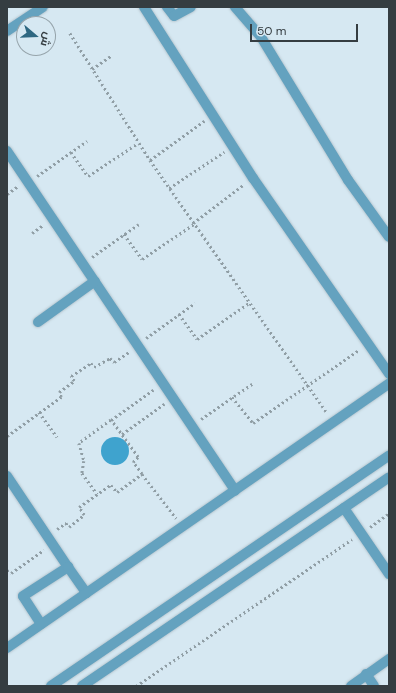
<!DOCTYPE html>
<meta charset="utf-8">
<style>
body{margin:0}
#map{position:relative;width:396px;height:693px;overflow:hidden;background:#d6e8f2;font-family:"DM Sans",Cairo,sans-serif}
div>[style]{position:absolute}
[style*='--x']{left:calc(var(--x)*1px);top:calc(var(--y)*1px);width:calc(var(--w)*1px);rotate:calc(var(--a)*1deg)}
.water>*{inset:0;background:#3fa3ce}
.round{border-radius:50%}
.path>*{height:2.5px;margin-top:-1.25px;transform-origin:0;background:repeating-linear-gradient(90deg,#909ea5 0 2px,transparent 0 5px)}
.roads{filter:drop-shadow(0 0 1px #b6c6cf) drop-shadow(0 0 1px #b6c6cf)}
.minor>*{height:10px;margin:-5px;padding:0 5px;transform-origin:5px;border-radius:5px;background:#64a2bf}
span{translate:-50% -50%;white-space:nowrap;text-align:center;line-height:1.15;-webkit-text-stroke:3px #d6e8f2;paint-order:stroke}
.frame{position:absolute;inset:0;border:8px solid #353d41;pointer-events:none}
.north{position:absolute;left:16px;top:16px;width:40px;height:40px;box-sizing:border-box;background:#d6e8f2;border:1px solid #96a4ab;border-radius:50%;rotate:109deg;font-size:11px;font-weight:700;line-height:16px;text-align:center;color:#353d41}
.north::after{content:'';display:block;margin:auto;width:14px;height:18px;background:#2e6781;clip-path:polygon(50% 0,100% 100%,50% 72%,0 100%)}
.scale{position:absolute;left:250px;top:24px;width:108px;height:18px;box-sizing:border-box;border:2px solid #353d41;border-top:0;padding-left:5px;font-size:12px;line-height:14px;white-space:nowrap;color:#353d41;-webkit-text-stroke:3px #d6e8f2;paint-order:stroke}
</style>
<div id="map">
<div class="water">
<div class="round" style="left:101px;top:437px;width:28px;height:28px"></div>
</div>
<div class="path">
<div style="--x:70;--y:33;--w:150;--a:57.8"></div>
<div style="--x:150;--y:160;--w:309;--a:55"></div>
<div style="--x:92;--y:69;--w:24;--a:-35"></div>
<div style="--x:71;--y:152;--w:29;--a:55"></div>
<div style="--x:88;--y:176;--w:60;--a:-33.4"></div>
<div style="--x:150;--y:160;--w:67;--a:-35.8"></div>
<div style="--x:37;--y:176;--w:61;--a:-35"></div>
<div style="--x:169;--y:188;--w:66;--a:-33.2"></div>
<div style="--x:7;--y:194;--w:14;--a:-36"></div>
<div style="--x:193;--y:223;--w:63;--a:-37.2"></div>
<div style="--x:32;--y:233;--w:14;--a:-36"></div>
<div style="--x:124;--y:234;--w:31;--a:54"></div>
<div style="--x:142;--y:259;--w:63;--a:-33.9"></div>
<div style="--x:92;--y:257;--w:57;--a:-35.1"></div>
<div style="--x:179;--y:314;--w:31;--a:54"></div>
<div style="--x:197;--y:339;--w:63;--a:-34.7"></div>
<div style="--x:146;--y:338;--w:60;--a:-35.5"></div>
<div style="--x:232;--y:397;--w:33;--a:51"></div>
<div style="--x:253;--y:423;--w:129;--a:-34.6"></div>
<div style="--x:39;--y:412;--w:31;--a:54"></div>
<div style="--x:201;--y:419;--w:62;--a:-34.5"></div>
<div style="--x:111;--y:420;--w:52;--a:-35.5"></div>
<div style="--x:122;--y:434;--w:52;--a:-35.5"></div>
<div style="--x:7;--y:436;--w:67;--a:-35.8"></div>
<div style="--x:61;--y:397;--w:5;--a:-112"></div>
<div style="--x:59;--y:392;--w:19;--a:-36"></div>
<div style="--x:74;--y:381;--w:6;--a:-121"></div>
<div style="--x:71;--y:376;--w:24;--a:-33"></div>
<div style="--x:91;--y:363;--w:5;--a:53"></div>
<div style="--x:94;--y:367;--w:18;--a:-29"></div>
<div style="--x:110;--y:358;--w:6;--a:45"></div>
<div style="--x:114;--y:362;--w:18;--a:-34"></div>
<div style="--x:142;--y:474;--w:56;--a:52.3"></div>
<div style="--x:370;--y:527;--w:24;--a:-36"></div>
<div style="--x:57;--y:529;--w:11;--a:-34"></div>
<div style="--x:66;--y:523;--w:5;--a:53"></div>
<div style="--x:69;--y:527;--w:19;--a:-39"></div>
<div style="--x:84;--y:515;--w:9;--a:-122"></div>
<div style="--x:79;--y:507;--w:39;--a:-35"></div>
<div style="--x:111;--y:485;--w:9;--a:49"></div>
<div style="--x:117;--y:492;--w:31;--a:-36"></div>
<div style="--x:142;--y:474;--w:15;--a:-127"></div>
<div style="--x:133;--y:462;--w:7;--a:-45"></div>
<div style="--x:138;--y:457;--w:46;--a:-126.1"></div>
<div style="--x:111;--y:420;--w:39;--a:144"></div>
<div style="--x:79;--y:443;--w:19;--a:74"></div>
<div style="--x:84;--y:461;--w:12;--a:99"></div>
<div style="--x:82;--y:473;--w:26;--a:54"></div>
<div style="--x:7;--y:570;--w:5;--a:37"></div>
<div style="--x:11;--y:573;--w:40;--a:-34.9"></div>
<div style="--x:136;--y:686;--w:261;--a:-34.2"></div>
</div>
<div class="roads">
<div class="minor">
<div style="--x:144;--y:7;--w:203;--a:57.5"></div>
<div style="--x:253;--y:178;--w:239;--a:55.2"></div>
<div style="--x:167;--y:7;--w:11;--a:52"></div>
<div style="--x:174;--y:16;--w:19;--a:-28"></div>
<div style="--x:235;--y:7;--w:40;--a:49"></div>
<div style="--x:261;--y:37;--w:167;--a:58.7"></div>
<div style="--x:348;--y:180;--w:70;--a:54.3"></div>
<div style="--x:7;--y:31;--w:43;--a:-33.7"></div>
<div style="--x:7;--y:151;--w:409;--a:56.1"></div>
<div style="--x:38;--y:322;--w:70;--a:-35.7"></div>
<div style="--x:7;--y:476;--w:110;--a:56.2"></div>
<div style="--x:344;--y:508;--w:80;--a:55.7"></div>
<div style="--x:41;--y:624;--w:33;--a:-123"></div>
<div style="--x:23;--y:596;--w:54;--a:-32.8"></div>
<div style="--x:68;--y:567;--w:32;--a:55"></div>
<div style="--x:7;--y:648;--w:465;--a:-34.7"></div>
<div style="--x:366;--y:674;--w:14;--a:56"></div>
<div style="--x:51;--y:686;--w:409;--a:-34.3"></div>
<div style="--x:82;--y:686;--w:371;--a:-34.2"></div>
<div style="--x:351;--y:686;--w:47;--a:-35.4"></div>
</div>
</div>
<div class="frame"></div>
<div class="north">ش</div>
<div class="scale">50 m</div>
</div>
